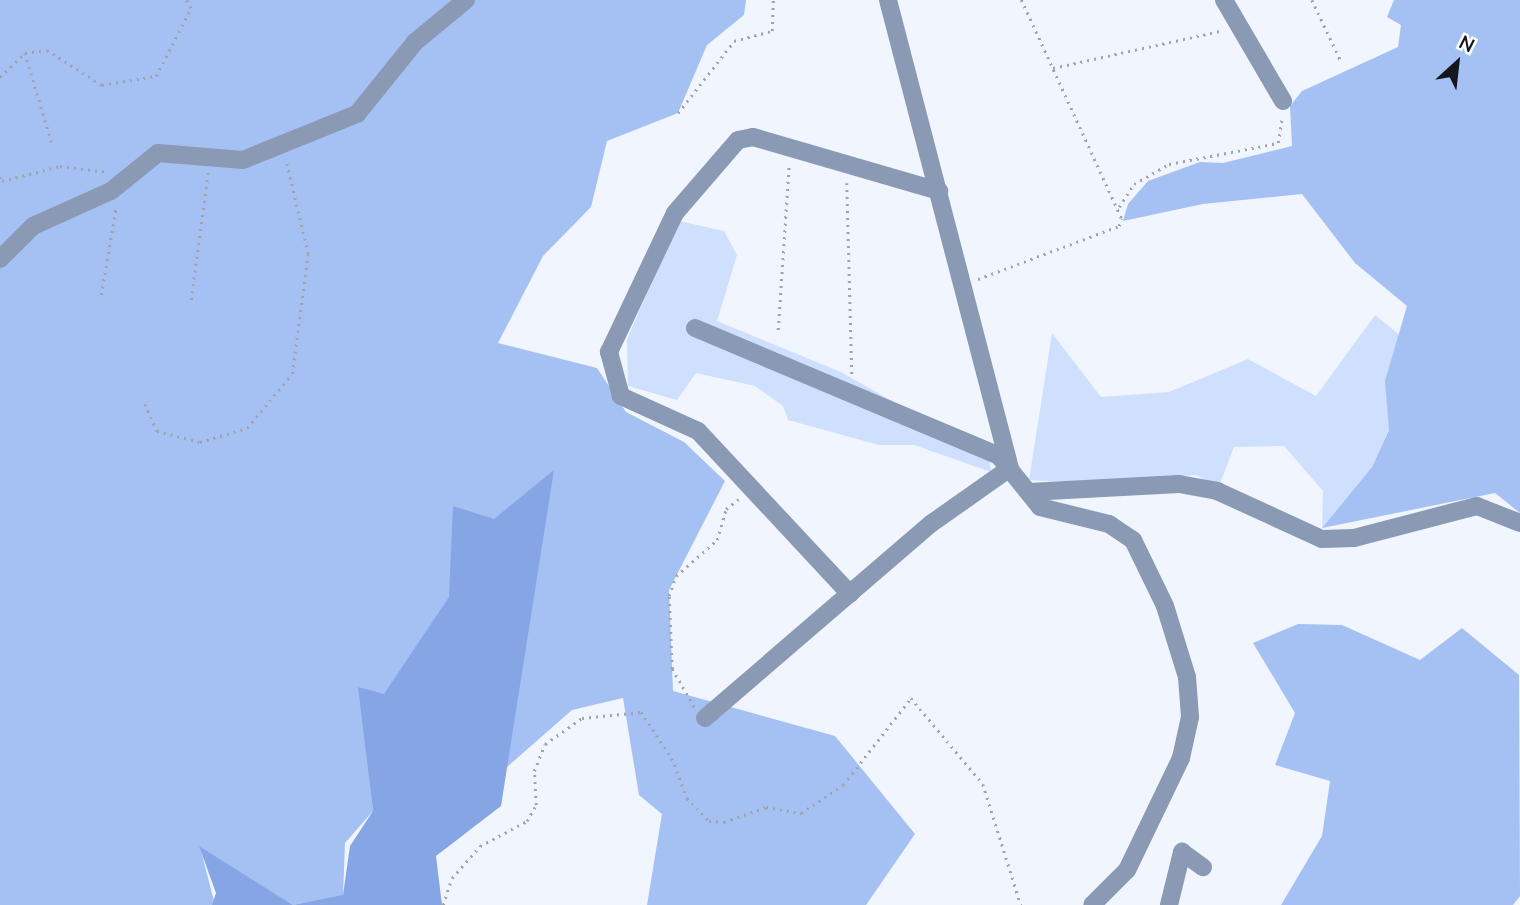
<!DOCTYPE html>
<style>
body{margin:0}
#map{position:relative;width:1520px;height:905px;overflow:hidden;background:#f1f5fe;font-family:"Nunito Sans",sans-serif}
div>[style]{position:absolute}
[style*='--x']{left:calc(var(--x)*1px);top:calc(var(--y)*1px);width:calc(var(--w)*1px);rotate:calc(var(--a)*1deg)}
.green>*{inset:0;background:#cfe0ff}
.forest>*{inset:0;background:#a5c0f3}
.water>*{inset:0;background:#86a5e4}
.path>*{height:2.5px;margin-top:-1.25px;transform-origin:0;background:repeating-linear-gradient(90deg,#a0a3ac 0 2px,transparent 0 7px)}
.minor>*{height:18px;margin:-9px;padding:0 9px;transform-origin:9px;border-radius:9px;background:#8a99b4}
span{translate:-50% -50%;white-space:nowrap;text-align:center;line-height:1.15;-webkit-text-stroke:5px #fff;paint-order:stroke}
.north{position:absolute;left:1422px;top:28px;width:70px;height:70px;-webkit-text-stroke:5px #fff;paint-order:stroke;rotate:27deg;font-size:19px;font-weight:700;line-height:28px;text-align:center;color:#13161d}
.north::after{content:'';display:block;margin:auto;width:24px;height:32px;background:#13161d;clip-path:polygon(50% 0,100% 100%,50% 72%,0 100%)}
</style>
<div id="map">
<div class="green">
<div style="clip-path:polygon(679px 221px,724px 231px,737px 255px,717px 321px,841px 372px,989px 456px,991px 472px,914px 445px,879px 445px,788px 420px,783px 406px,755px 386px,696px 373px,677px 400px,628px 386px,627px 339px)"></div>
<div style="clip-path:polygon(1375px 315px,1401px 336px,1387px 376px,1389px 429px,1372px 467px,1322px 528px,1323px 491px,1284px 446px,1234px 447px,1219px 486px,1196px 475px,1094px 484px,1029px 480px,1052px 333px,1101px 397px,1169px 392px,1248px 359px,1316px 396px)"></div>
</div>
<div class="forest">
<div style="clip-path:polygon(0 0,746px 0,744px 15px,707px 45px,678px 113px,607px 141px,591px 207px,543px 256px,498px 343px,597px 368px,626px 412px,684px 442px,725px 481px,669px 590px,673px 691px,835px 736px,915px 834px,866px 905px,647px 905px,662px 814px,639px 795px,623px 698px,572px 710px,474px 796px,359px 687px,373px 811px,345px 843px,343px 896px,293px 905px,200px 847px,215px 905px,0 905px)"></div>
<div style="clip-path:polygon(1394px 0,1520px 0,1520px 513px,1495px 493px,1322px 528px,1372px 467px,1389px 430px,1385px 381px,1407px 306px,1355px 263px,1302px 194px,1203px 204px,1123px 221px,1128px 204px,1148px 181px,1200px 162px,1223px 163px,1292px 146px,1290px 106px,1302px 91px,1398px 47px,1401px 25px,1387px 17px)"></div>
<div style="clip-path:polygon(1298px 624px,1342px 625px,1420px 660px,1462px 628px,1519px 675px,1520px 896px,1513px 905px,1281px 905px,1322px 836px,1330px 781px,1275px 765px,1295px 713px,1253px 643px)"></div>
</div>
<div class="water">
<div style="clip-path:polygon(554px 470px,501px 806px,436px 856px,442px 905px,212px 905px,216px 893px,199px 846px,293px 905px,343px 895px,350px 846px,373px 811px,358px 687px,384px 694px,449px 597px,453px 506px,494px 519px)"></div>
</div>
<div class="path">
<div style="--x:1312;--y:0;--w:68;--a:64.6"></div>
<div style="--x:25;--y:53;--w:94;--a:73.3"></div>
<div style="--x:1053;--y:68;--w:175;--a:-12.5"></div>
<div style="--x:0;--y:77;--w:35;--a:-44"></div>
<div style="--x:25;--y:53;--w:22;--a:-8"></div>
<div style="--x:47;--y:50;--w:65;--a:32.5"></div>
<div style="--x:102;--y:85;--w:55;--a:-9.5"></div>
<div style="--x:156;--y:76;--w:76;--a:-62.8"></div>
<div style="--x:191;--y:8;--w:9;--a:-122"></div>
<div style="--x:678;--y:113;--w:91;--a:-52.1"></div>
<div style="--x:734;--y:41;--w:39;--a:-15"></div>
<div style="--x:772;--y:31;--w:31;--a:-88"></div>
<div style="--x:0;--y:177;--w:4;--a:63"></div>
<div style="--x:2;--y:181;--w:60;--a:-14.5"></div>
<div style="--x:60;--y:166;--w:48;--a:7.1"></div>
<div style="--x:847;--y:183;--w:192;--a:88.5"></div>
<div style="--x:1119;--y:207;--w:27;--a:-57"></div>
<div style="--x:1134;--y:184;--w:40;--a:-29.7"></div>
<div style="--x:1169;--y:164;--w:111;--a:-10.9"></div>
<div style="--x:1278;--y:143;--w:25;--a:-81"></div>
<div style="--x:978;--y:279;--w:151;--a:-20.6"></div>
<div style="--x:1119;--y:226;--w:8;--a:-76"></div>
<div style="--x:1121;--y:218;--w:240;--a:-114.6"></div>
<div style="--x:101;--y:295;--w:89;--a:-80.3"></div>
<div style="--x:191;--y:300;--w:129;--a:-82.4"></div>
<div style="--x:778;--y:330;--w:165;--a:-86.2"></div>
<div style="--x:145;--y:404;--w:30;--a:66"></div>
<div style="--x:157;--y:431;--w:44;--a:14.3"></div>
<div style="--x:200;--y:442;--w:49;--a:-16.6"></div>
<div style="--x:247;--y:428;--w:70;--a:-50.2"></div>
<div style="--x:292;--y:374;--w:121;--a:-82.4"></div>
<div style="--x:308;--y:254;--w:96;--a:-103.3"></div>
<div style="--x:694;--y:707;--w:44;--a:-120.1"></div>
<div style="--x:672;--y:669;--w:73;--a:-92.4"></div>
<div style="--x:669;--y:596;--w:21;--a:-71"></div>
<div style="--x:676;--y:576;--w:55;--a:-41.3"></div>
<div style="--x:717;--y:540;--w:32;--a:-74"></div>
<div style="--x:726;--y:509;--w:16;--a:-38"></div>
<div style="--x:443;--y:905;--w:28;--a:-72"></div>
<div style="--x:452;--y:878;--w:43;--a:-48.8"></div>
<div style="--x:480;--y:846;--w:53;--a:-28"></div>
<div style="--x:527;--y:821;--w:18;--a:-61"></div>
<div style="--x:536;--y:805;--w:34;--a:-93"></div>
<div style="--x:534;--y:771;--w:29;--a:-68"></div>
<div style="--x:545;--y:744;--w:45;--a:-35.1"></div>
<div style="--x:582;--y:718;--w:59;--a:-5.8"></div>
<div style="--x:641;--y:712;--w:55;--a:56"></div>
<div style="--x:672;--y:758;--w:43;--a:69.4"></div>
<div style="--x:687;--y:798;--w:32;--a:46"></div>
<div style="--x:709;--y:821;--w:15;--a:4"></div>
<div style="--x:724;--y:822;--w:45;--a:-19.7"></div>
<div style="--x:766;--y:807;--w:36;--a:10"></div>
<div style="--x:801;--y:813;--w:50;--a:-33.7"></div>
<div style="--x:843;--y:785;--w:110;--a:-52"></div>
<div style="--x:911;--y:698;--w:112;--a:50.1"></div>
<div style="--x:983;--y:784;--w:127;--a:72.6"></div>
</div>
<div class="minor">
<div style="--x:888;--y:0;--w:484;--a:75.4"></div>
<div style="--x:1224;--y:0;--w:117;--a:59.7"></div>
<div style="--x:0;--y:259;--w:47;--a:-45"></div>
<div style="--x:33;--y:226;--w:85;--a:-24.2"></div>
<div style="--x:111;--y:191;--w:60;--a:-39"></div>
<div style="--x:158;--y:153;--w:85;--a:4.7"></div>
<div style="--x:243;--y:160;--w:123;--a:-22"></div>
<div style="--x:357;--y:114;--w:92;--a:-51.1"></div>
<div style="--x:415;--y:42;--w:66;--a:-39.5"></div>
<div style="--x:695;--y:328;--w:330;--a:22.8"></div>
<div style="--x:999;--y:456;--w:65;--a:51.2"></div>
<div style="--x:1040;--y:507;--w:71;--a:13.8"></div>
<div style="--x:1109;--y:524;--w:29;--a:34"></div>
<div style="--x:1133;--y:540;--w:73;--a:64.1"></div>
<div style="--x:1165;--y:606;--w:74;--a:72.8"></div>
<div style="--x:1187;--y:677;--w:40;--a:85.7"></div>
<div style="--x:1190;--y:717;--w:42;--a:102.4"></div>
<div style="--x:1181;--y:758;--w:124;--a:115.7"></div>
<div style="--x:1127;--y:870;--w:49;--a:135"></div>
<div style="--x:1029;--y:492;--w:150;--a:-3.1"></div>
<div style="--x:1179;--y:484;--w:39;--a:10"></div>
<div style="--x:1217;--y:491;--w:115;--a:24.6"></div>
<div style="--x:1322;--y:539;--w:32;--a:-2"></div>
<div style="--x:1354;--y:538;--w:127;--a:-14.6"></div>
<div style="--x:1477;--y:506;--w:46;--a:21.6"></div>
<div style="--x:850;--y:594;--w:223;--a:-133"></div>
<div style="--x:698;--y:431;--w:85;--a:-155.6"></div>
<div style="--x:621;--y:396;--w:46;--a:-105.3"></div>
<div style="--x:609;--y:352;--w:154;--a:-64.6"></div>
<div style="--x:675;--y:213;--w:96;--a:-49.2"></div>
<div style="--x:738;--y:140;--w:15;--a:-11"></div>
<div style="--x:753;--y:137;--w:194;--a:16.2"></div>
<div style="--x:705;--y:718;--w:299;--a:-40.7"></div>
<div style="--x:932;--y:523;--w:95;--a:-35.2"></div>
<div style="--x:1169;--y:905;--w:55;--a:-76.2"></div>
<div style="--x:1182;--y:852;--w:26;--a:36"></div>
</div>
<div class="north">N</div>
</div>
